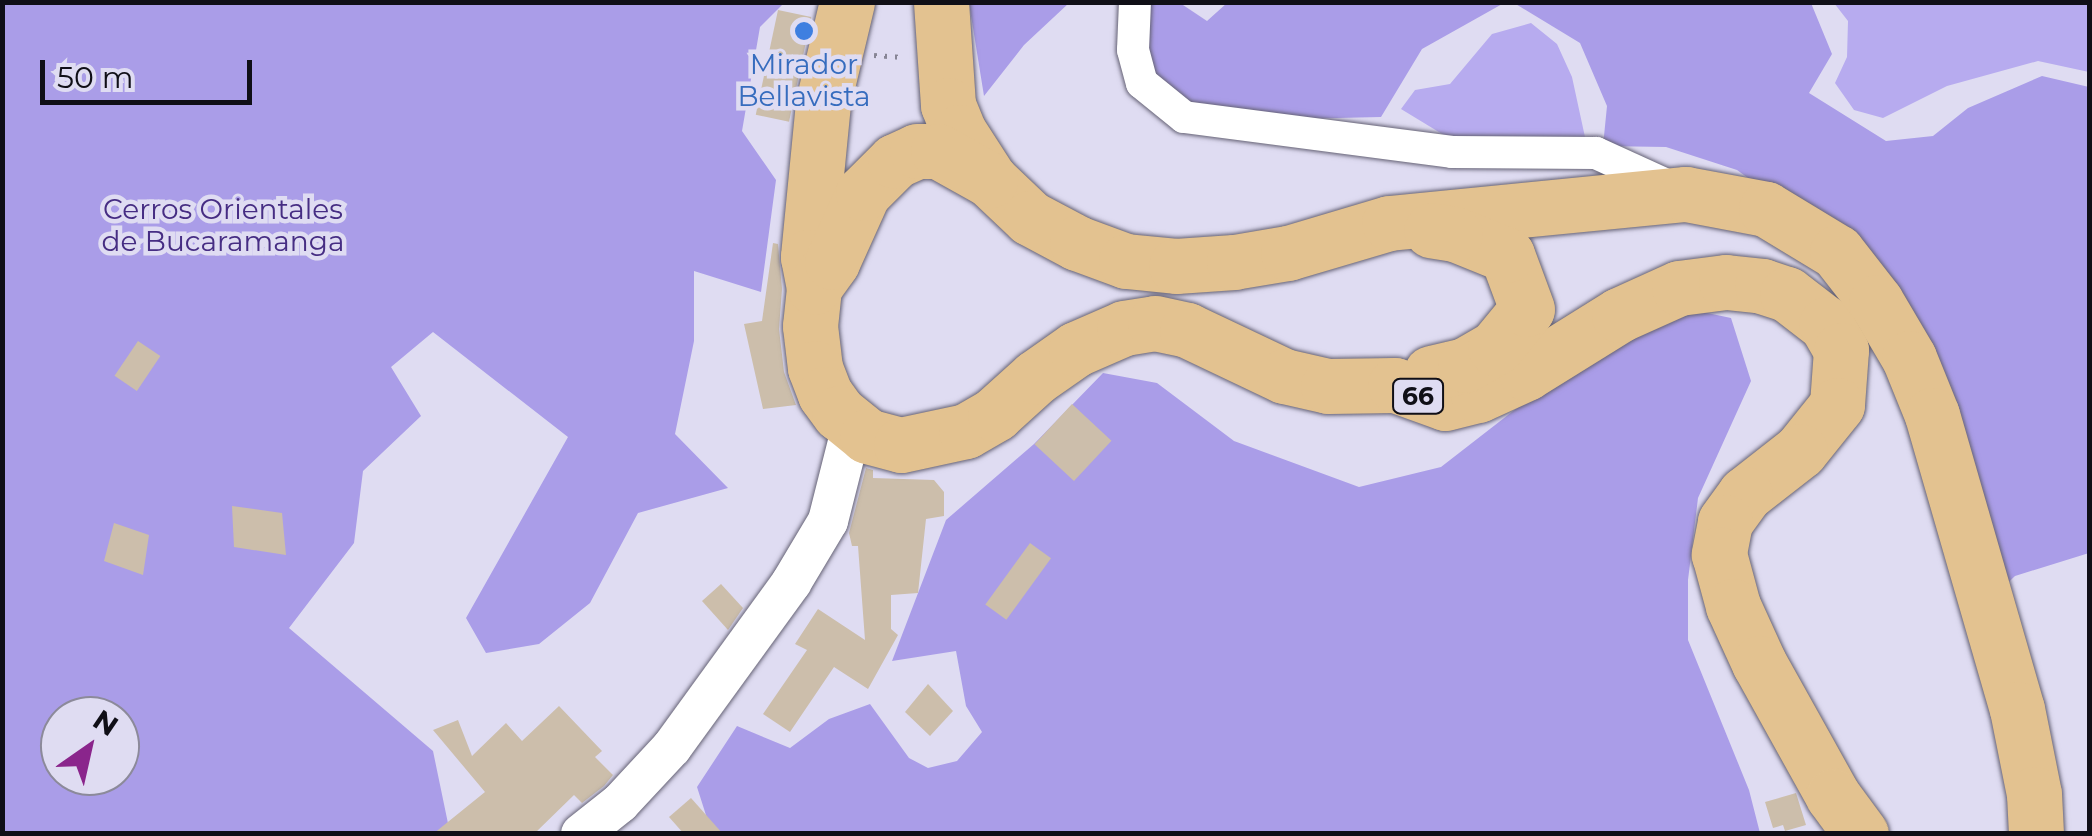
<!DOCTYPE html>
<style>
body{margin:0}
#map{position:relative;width:2092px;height:836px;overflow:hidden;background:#dfdcf2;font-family:Montserrat,sans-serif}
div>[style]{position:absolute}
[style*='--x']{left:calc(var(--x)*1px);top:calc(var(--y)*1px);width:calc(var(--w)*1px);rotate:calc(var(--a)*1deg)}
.green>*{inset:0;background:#b7abef}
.forest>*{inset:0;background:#aa9de8}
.building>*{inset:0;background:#ccbeab;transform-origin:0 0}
.path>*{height:5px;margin-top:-2.5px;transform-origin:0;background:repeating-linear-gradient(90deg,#878595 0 2.5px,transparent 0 10.5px)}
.roads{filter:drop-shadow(0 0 2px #656275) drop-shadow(0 0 2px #656275)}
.minor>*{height:32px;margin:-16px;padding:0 16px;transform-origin:16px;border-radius:16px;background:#fff}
.tertiary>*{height:40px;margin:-20px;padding:0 20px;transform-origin:20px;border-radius:20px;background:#fff}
.trunk>*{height:55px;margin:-27.5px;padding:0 27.5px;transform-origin:27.5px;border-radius:27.5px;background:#e3c290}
.dots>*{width:28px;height:28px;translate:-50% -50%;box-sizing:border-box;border:5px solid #dfdcf2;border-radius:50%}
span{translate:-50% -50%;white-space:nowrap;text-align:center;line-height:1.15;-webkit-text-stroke:9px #dfdcf2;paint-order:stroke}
.shield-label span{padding:2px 8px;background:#dfdcf2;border:2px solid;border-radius:8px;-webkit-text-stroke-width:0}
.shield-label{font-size:25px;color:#100f17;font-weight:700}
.shop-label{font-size:28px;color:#366cbe}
.park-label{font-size:28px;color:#462d83}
.frame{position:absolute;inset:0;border:5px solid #100f17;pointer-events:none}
.north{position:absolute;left:40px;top:696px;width:100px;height:100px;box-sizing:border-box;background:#dfdcf2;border:2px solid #8c8a9a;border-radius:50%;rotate:34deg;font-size:28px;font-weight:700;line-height:40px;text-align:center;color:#100f17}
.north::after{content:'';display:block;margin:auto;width:35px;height:45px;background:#8a258c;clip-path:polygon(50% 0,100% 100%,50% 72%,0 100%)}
.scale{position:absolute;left:40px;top:60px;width:212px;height:45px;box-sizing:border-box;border:5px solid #100f17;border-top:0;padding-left:12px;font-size:30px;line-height:35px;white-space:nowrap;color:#100f17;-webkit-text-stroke:8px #dfdcf2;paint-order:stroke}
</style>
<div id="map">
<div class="green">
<div style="clip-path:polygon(1834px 3px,2089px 3px,2089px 72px,2038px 61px,1947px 86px,1883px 118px,1854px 110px,1835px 83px,1847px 57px,1848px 21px)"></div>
<div style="clip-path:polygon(1531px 23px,1557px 44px,1572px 77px,1588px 151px,1475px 154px,1401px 109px,1415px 90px,1450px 84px,1492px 34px)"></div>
</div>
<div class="forest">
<div style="clip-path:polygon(1127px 2px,1180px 3px,1207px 21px,1227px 3px,1504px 3px,1422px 49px,1381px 117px,1292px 119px,1150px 102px)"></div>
<div style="clip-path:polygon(evenodd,2px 3px,784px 3px,760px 27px,742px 131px,776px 180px,761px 292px,694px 271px,694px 341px,675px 434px,728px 488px,638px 513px,590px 603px,539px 644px,486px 653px,466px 618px,568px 437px,433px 332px,391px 367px,421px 416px,363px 471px,354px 543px,289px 628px,433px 751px,450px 833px,3px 833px,2px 3px,60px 716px,120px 716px,120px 776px,60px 776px,60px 716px)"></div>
<div style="clip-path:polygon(969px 3px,969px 2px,1069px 3px,1024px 45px,984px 96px)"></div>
<div style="clip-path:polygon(1514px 3px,1811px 3px,1832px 54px,1809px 93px,1886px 141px,1933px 136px,1968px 108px,2042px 76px,2089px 87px,2089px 553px,2015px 576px,1974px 615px,1893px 340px,1780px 201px,1737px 170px,1666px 147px,1603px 146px,1607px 106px,1580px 43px)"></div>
<div style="clip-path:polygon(1674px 306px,1731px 318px,1751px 381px,1698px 498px,1688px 580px,1688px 640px,1749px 790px,1760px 833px,712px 834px,697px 787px,737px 726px,790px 748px,829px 719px,870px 704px,909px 758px,928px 768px,957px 761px,982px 732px,966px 706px,956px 651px,892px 661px,946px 520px,1034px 444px,1103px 373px,1157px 383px,1234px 441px,1359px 487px,1441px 467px,1530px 398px)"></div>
</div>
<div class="building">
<div style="left:778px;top:10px;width:34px;height:107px;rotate:12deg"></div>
<div style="clip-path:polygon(773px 243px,778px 244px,782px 289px,779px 329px,784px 372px,796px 405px,763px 409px,744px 324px,762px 321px)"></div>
<div style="left:138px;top:341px;width:27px;height:42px;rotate:34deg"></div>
<div style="left:1072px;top:404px;width:54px;height:55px;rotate:43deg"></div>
<div style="clip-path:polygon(866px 468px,873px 470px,873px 478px,934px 480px,944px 492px,944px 516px,926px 519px,918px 593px,891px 595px,891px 629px,898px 635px,868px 689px,834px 667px,790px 732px,763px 714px,807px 650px,795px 644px,818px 609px,865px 640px,858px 546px,852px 546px,849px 533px)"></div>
<div style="clip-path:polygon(232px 506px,282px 513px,286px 555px,234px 547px)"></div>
<div style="clip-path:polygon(114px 523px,149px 535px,143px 575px,104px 561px)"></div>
<div style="left:1030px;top:543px;width:26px;height:76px;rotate:36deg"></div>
<div style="clip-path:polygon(721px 584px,743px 608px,728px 630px,702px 601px)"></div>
<div style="clip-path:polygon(928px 684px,953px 711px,930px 736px,905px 712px)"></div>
<div style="clip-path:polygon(559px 706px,602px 751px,595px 757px,613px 775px,604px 786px,582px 803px,574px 795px,534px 834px,433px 834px,485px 792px,433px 730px,458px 720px,472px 756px,506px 723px,522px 741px)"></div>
<div style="clip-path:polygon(1796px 793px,1806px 825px,1785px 831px,1783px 825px,1773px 828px,1765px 802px)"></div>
<div style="clip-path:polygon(691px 798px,723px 834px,684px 834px,669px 817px)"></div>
</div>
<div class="path">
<div style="--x:874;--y:55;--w:29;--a:4"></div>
</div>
<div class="roads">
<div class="minor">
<div style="--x:1135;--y:2;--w:48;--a:92.4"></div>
<div style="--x:1133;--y:50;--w:34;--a:75"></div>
<div style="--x:1142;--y:83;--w:54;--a:39"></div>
<div style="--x:1184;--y:117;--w:270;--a:7.4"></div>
<div style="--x:1452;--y:152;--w:144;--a:0.4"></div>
<div style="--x:1596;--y:153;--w:85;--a:24.4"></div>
</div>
<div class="tertiary">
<div style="--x:581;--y:834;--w:50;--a:-38.5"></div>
<div style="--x:620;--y:803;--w:76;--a:-47.1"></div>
<div style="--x:672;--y:747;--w:203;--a:-54"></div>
<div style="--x:791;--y:583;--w:72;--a:-59.2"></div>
<div style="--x:828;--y:521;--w:98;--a:-75.8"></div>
</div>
<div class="trunk">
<div style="--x:847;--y:2;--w:104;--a:103.4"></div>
<div style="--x:823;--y:103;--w:155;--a:95.6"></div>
<div style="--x:808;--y:257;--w:32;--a:79"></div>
<div style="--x:814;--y:288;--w:38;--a:96"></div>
<div style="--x:810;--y:326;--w:42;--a:83.2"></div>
<div style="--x:815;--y:368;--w:28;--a:69"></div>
<div style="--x:825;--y:394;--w:24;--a:54"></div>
<div style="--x:839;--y:413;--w:36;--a:39"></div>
<div style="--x:867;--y:436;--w:35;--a:15"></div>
<div style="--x:901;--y:445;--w:66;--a:-12.2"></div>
<div style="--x:966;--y:431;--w:34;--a:-30"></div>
<div style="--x:995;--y:414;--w:55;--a:-42.1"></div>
<div style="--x:1036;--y:377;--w:49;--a:-35"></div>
<div style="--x:1076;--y:349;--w:52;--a:-23.6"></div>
<div style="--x:1124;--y:328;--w:31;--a:-9"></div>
<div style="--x:1155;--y:323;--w:33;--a:12"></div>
<div style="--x:1187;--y:330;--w:107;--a:25.4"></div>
<div style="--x:1284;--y:376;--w:45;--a:12.8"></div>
<div style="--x:1328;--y:386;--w:67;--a:-0.9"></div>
<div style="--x:1395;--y:385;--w:53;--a:19.8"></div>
<div style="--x:1445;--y:403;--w:34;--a:-14"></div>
<div style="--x:1478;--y:395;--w:53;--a:-24.6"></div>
<div style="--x:1526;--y:373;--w:110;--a:-31.9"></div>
<div style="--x:1619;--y:315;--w:66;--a:-24.2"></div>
<div style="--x:1679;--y:288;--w:47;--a:-7.3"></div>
<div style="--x:1726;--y:282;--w:36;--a:6"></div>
<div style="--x:1762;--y:286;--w:26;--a:18"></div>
<div style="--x:1787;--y:294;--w:49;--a:37.6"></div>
<div style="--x:1826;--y:324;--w:30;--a:60"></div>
<div style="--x:1841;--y:350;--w:55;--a:94.2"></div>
<div style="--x:1837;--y:405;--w:59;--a:128.8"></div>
<div style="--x:1800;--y:451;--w:70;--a:142"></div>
<div style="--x:1745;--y:494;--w:34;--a:126"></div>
<div style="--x:1725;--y:522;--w:33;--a:101"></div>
<div style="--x:1719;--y:554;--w:54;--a:74.9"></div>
<div style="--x:1733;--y:606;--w:63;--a:65.5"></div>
<div style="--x:1759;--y:663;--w:152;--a:60.9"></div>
<div style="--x:1833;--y:796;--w:47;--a:53.6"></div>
<div style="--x:941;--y:2;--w:103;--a:86.1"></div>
<div style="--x:948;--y:105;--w:29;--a:68"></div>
<div style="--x:959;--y:132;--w:57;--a:57.1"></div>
<div style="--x:990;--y:180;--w:55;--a:43.5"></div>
<div style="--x:1030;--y:218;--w:53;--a:28"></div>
<div style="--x:1077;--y:243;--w:52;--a:20.2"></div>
<div style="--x:1126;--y:261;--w:50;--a:5.7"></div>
<div style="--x:1176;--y:266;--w:58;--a:-3.9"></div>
<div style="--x:1234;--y:262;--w:55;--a:-9.5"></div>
<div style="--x:1288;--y:253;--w:105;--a:-16.5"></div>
<div style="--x:1389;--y:223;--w:298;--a:-5.6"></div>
<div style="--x:1686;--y:194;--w:81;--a:10.6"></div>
<div style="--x:1766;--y:209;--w:83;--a:31.2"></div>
<div style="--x:1837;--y:252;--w:63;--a:52"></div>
<div style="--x:1876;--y:302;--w:65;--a:59.5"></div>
<div style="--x:1909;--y:358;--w:61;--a:68"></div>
<div style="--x:1932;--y:415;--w:306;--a:73.9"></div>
<div style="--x:2017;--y:709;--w:87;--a:78.7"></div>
<div style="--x:2034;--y:794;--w:40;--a:87.1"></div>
<div style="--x:814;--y:287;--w:31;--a:-54"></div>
<div style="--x:832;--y:262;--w:76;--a:-65.8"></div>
<div style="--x:863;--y:193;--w:45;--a:-45"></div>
<div style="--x:895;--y:161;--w:24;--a:-24"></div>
<div style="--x:917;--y:151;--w:21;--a:0"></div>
<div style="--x:938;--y:151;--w:60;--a:29.1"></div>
<div style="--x:1431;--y:373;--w:35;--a:-13"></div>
<div style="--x:1465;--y:365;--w:34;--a:-30"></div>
<div style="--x:1495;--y:348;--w:50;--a:-50.6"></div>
<div style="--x:1527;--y:309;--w:58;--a:-110.3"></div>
<div style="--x:1507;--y:255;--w:56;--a:-158"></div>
<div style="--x:1455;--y:234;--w:24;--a:-171"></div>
</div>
</div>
<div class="dots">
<div style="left:804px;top:31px;background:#3f7fe0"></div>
</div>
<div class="shield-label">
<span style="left:1418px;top:396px">66</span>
</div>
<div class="shop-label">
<span style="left:804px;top:80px">Mirador<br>Bellavista</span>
</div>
<div class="park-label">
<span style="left:223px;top:225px">Cerros Orientales<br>de Bucaramanga</span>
</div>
<div class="frame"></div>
<div class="north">N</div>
<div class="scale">50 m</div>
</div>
